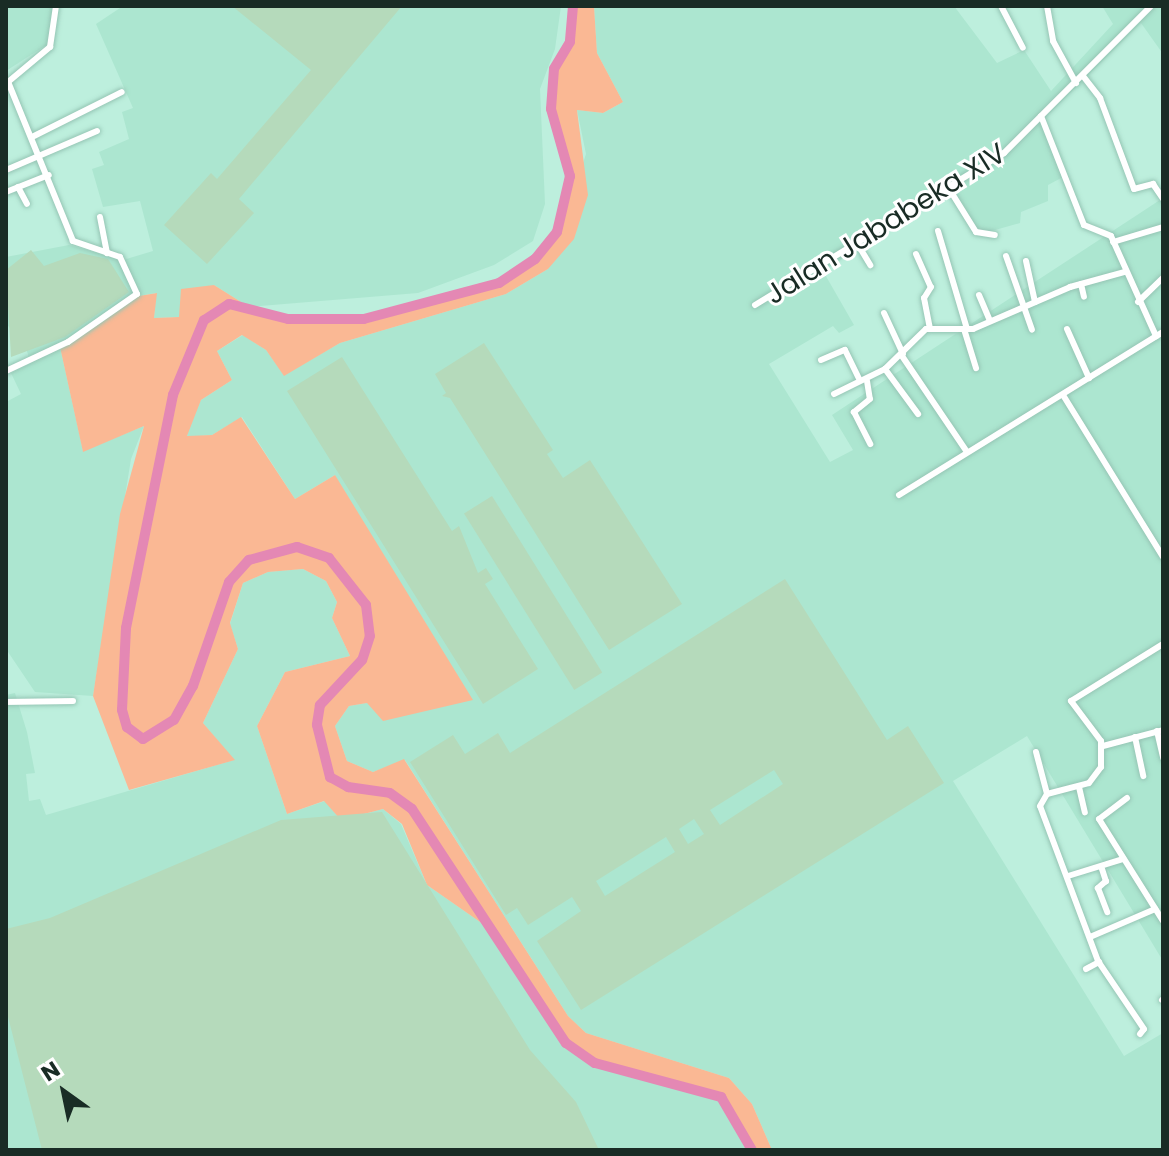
<!DOCTYPE html>
<style>
body{margin:0}
#map{position:relative;width:1169px;height:1156px;overflow:hidden;background:#bdefdd;font-family:Poppins,sans-serif}
div>[style]{position:absolute}
[style*='--x']{left:calc(var(--x)*1px);top:calc(var(--y)*1px);width:calc(var(--w)*1px);rotate:calc(var(--a)*1deg)}
.built>*{inset:0;background:#ace6d0}
.green>*{inset:0;background:#fab894}
.river>*{height:10px;margin:-5px;padding:0 5px;transform-origin:5px;border-radius:5px;background:#e488b4}
.building>*{inset:0;background:#b5dabb;transform-origin:0 0}
.roads{filter:drop-shadow(0 0 2px #95c5b4) drop-shadow(0 0 2px #95c5b4)}
.minor>*{height:6px;margin:-3px;padding:0 3px;transform-origin:3px;border-radius:3px;background:#fff}
span{translate:-50% -50%;white-space:nowrap;text-align:center;line-height:1.15;-webkit-text-stroke:6px #fff;paint-order:stroke}
.street-label{font-size:28px;color:#192c25}
.frame{position:absolute;inset:0;border:8px solid #192c25;pointer-events:none}
.north{position:absolute;left:24px;top:1052px;width:80px;height:80px;-webkit-text-stroke:6px #fff;paint-order:stroke;rotate:327deg;font-size:22px;font-weight:700;line-height:32px;text-align:center;color:#192c25}
.north::after{content:'';display:block;margin:auto;width:28px;height:36px;background:#192c25;clip-path:polygon(50% 0,100% 100%,50% 72%,0 100%)}
</style>
<div id="map">
<div class="built">
<div style="clip-path:polygon(6px 6px,56px 6px,51px 42px,6px 71px)"></div>
<div style="clip-path:polygon(123px 6px,561px 6px,555px 49px,540px 89px,545px 204px,533px 241px,494px 265px,418px 293px,249px 307px,214px 285px,179px 317px,154px 318px,156px 293px,127px 298px,60px 347px,83px 451px,144px 426px,131px 459px,93px 696px,35px 692px,6px 649px,6px 402px,21px 394px,11px 373px,31px 363px,23px 340px,6px 324px,6px 257px,69px 245px,123px 260px,153px 251px,140px 201px,103px 207px,92px 169px,104px 165px,99px 152px,129px 139px,122px 112px,133px 108px,96px 24px)"></div>
<div style="clip-path:polygon(594px 6px,954px 6px,997px 63px,1024px 50px,1051px 91px,1113px 24px,1102px 6px,1163px 6px,1163px 54px,1141px 23px,1041px 122px,1063px 177px,1048px 185px,1048px 201px,1021px 212px,1020px 223px,981px 234px,951px 191px,823px 271px,854px 325px,839px 333px,833px 326px,769px 364px,830px 462px,853px 450px,832px 415px,1163px 198px,1163px 961px,1027px 736px,953px 781px,1124px 1056px,1163px 1033px,1163px 1150px,772px 1150px,752px 1104px,729px 1078px,586px 1033px,568px 1016px,405px 760px,373px 772px,347px 761px,335px 726px,349px 706px,367px 703px,335px 475px,295px 499px,242px 417px,212px 435px,187px 437px,189px 418px,201px 400px,232px 380px,217px 351px,243px 335px,266px 350px,284px 375px,340px 343px,506px 294px,548px 269px,586px 154px,577px 110px,603px 113px,623px 102px,597px 53px)"></div>
<div style="clip-path:polygon(303px 569px,326px 581px,337px 602px,332px 618px,350px 656px,285px 672px,257px 726px,287px 814px,325px 801px,341px 820px,383px 809px,401px 824px,427px 885px,493px 931px,566px 1043px,595px 1063px,721px 1097px,752px 1150px,6px 1150px,6px 695px,15px 693px,27px 732px,35px 773px,26px 774px,29px 801px,40px 799px,46px 815px,234px 760px,203px 723px,238px 649px,230px 624px,243px 583px,268px 572px)"></div>
</div>
<div class="green">
<div style="clip-path:polygon(573px 6px,594px 6px,597px 53px,623px 102px,603px 113px,577px 110px,588px 195px,574px 239px,548px 269px,506px 294px,340px 343px,284px 376px,266px 350px,242px 335px,217px 351px,232px 380px,201px 400px,187px 436px,212px 435px,241px 417px,295px 499px,335px 475px,473px 700px,383px 721px,367px 703px,349px 706px,335px 726px,347px 761px,373px 772px,404px 759px,568px 1016px,586px 1033px,729px 1078px,752px 1104px,772px 1150px,752px 1150px,721px 1097px,595px 1063px,566px 1043px,493px 931px,427px 885px,402px 824px,383px 809px,341px 820px,324px 801px,287px 814px,257px 726px,285px 672px,350px 656px,332px 618px,337px 602px,326px 581px,303px 569px,268px 572px,243px 583px,230px 623px,238px 649px,203px 723px,235px 760px,129px 790px,93px 696px,120px 514px,144px 426px,83px 452px,60px 347px,127px 298px,157px 293px,154px 318px,179px 317px,181px 289px,214px 285px,249px 307px,288px 319px,364px 319px,499px 282px,535px 259px,557px 232px,570px 176px,551px 109px,554px 69px,570px 42px)"></div>
</div>
<div class="river">
<div style="--x:573;--y:6;--w:36;--a:95"></div>
<div style="--x:570;--y:42;--w:31;--a:121"></div>
<div style="--x:554;--y:69;--w:40;--a:94.3"></div>
<div style="--x:551;--y:109;--w:70;--a:74.2"></div>
<div style="--x:570;--y:176;--w:57;--a:103.1"></div>
<div style="--x:557;--y:232;--w:35;--a:129"></div>
<div style="--x:535;--y:259;--w:43;--a:146.3"></div>
<div style="--x:499;--y:283;--w:140;--a:165.1"></div>
<div style="--x:364;--y:319;--w:76;--a:180"></div>
<div style="--x:288;--y:319;--w:61;--a:-165.7"></div>
<div style="--x:229;--y:304;--w:30;--a:147"></div>
<div style="--x:204;--y:320;--w:81;--a:112.5"></div>
<div style="--x:173;--y:395;--w:238;--a:101.4"></div>
<div style="--x:126;--y:628;--w:82;--a:92.8"></div>
<div style="--x:122;--y:710;--w:18;--a:74"></div>
<div style="--x:127;--y:727;--w:20;--a:37"></div>
<div style="--x:143;--y:739;--w:36;--a:-32"></div>
<div style="--x:174;--y:720;--w:39;--a:-61"></div>
<div style="--x:193;--y:686;--w:110;--a:-70.9"></div>
<div style="--x:229;--y:582;--w:30;--a:-48"></div>
<div style="--x:249;--y:560;--w:50;--a:-15.2"></div>
<div style="--x:297;--y:547;--w:34;--a:19"></div>
<div style="--x:329;--y:558;--w:60;--a:51.8"></div>
<div style="--x:366;--y:605;--w:31;--a:83"></div>
<div style="--x:370;--y:636;--w:25;--a:108"></div>
<div style="--x:362;--y:660;--w:62;--a:133"></div>
<div style="--x:320;--y:705;--w:20;--a:99"></div>
<div style="--x:317;--y:725;--w:54;--a:76"></div>
<div style="--x:330;--y:777;--w:21;--a:29"></div>
<div style="--x:348;--y:787;--w:42;--a:8.1"></div>
<div style="--x:390;--y:793;--w:27;--a:36"></div>
<div style="--x:412;--y:809;--w:280;--a:56.7"></div>
<div style="--x:566;--y:1043;--w:35;--a:35"></div>
<div style="--x:595;--y:1063;--w:131;--a:15.1"></div>
<div style="--x:721;--y:1097;--w:61;--a:59.7"></div>
</div>
<div class="building">
<div style="clip-path:polygon(232px 6px,402px 6px,239px 199px,254px 213px,207px 264px,164px 225px,211px 173px,217px 179px,311px 70px)"></div>
<div style="clip-path:polygon(31px 250px,44px 266px,80px 253px,108px 259px,129px 292px,65px 337px,11px 357px,6px 270px)"></div>
<div style="clip-path:polygon(484px 343px,553px 450px,547px 454px,563px 478px,590px 460px,682px 604px,609px 650px,450px 398px,442px 396px,446px 393px,435px 374px)"></div>
<div style="clip-path:polygon(342px 357px,452px 531px,459px 526px,478px 573px,486px 568px,493px 579px,485px 584px,538px 669px,483px 704px,287px 391px)"></div>
<div style="left:492px;top:496px;width:208px;height:33px;rotate:58deg"></div>
<div style="clip-path:polygon(evenodd,785px 579px,887px 740px,908px 726px,944px 783px,581px 1010px,537px 941px,581px 911px,572px 897px,528px 925px,517px 908px,506px 915px,410px 762px,453px 735px,465px 754px,498px 733px,510px 753px,785px 579px,774px 770px,783px 784px,720px 825px,710px 810px,774px 770px,785px 579px,694px 819px,704px 834px,688px 844px,679px 829px,694px 819px,785px 579px,666px 837px,675px 852px,605px 896px,596px 881px,666px 837px)"></div>
<div style="clip-path:polygon(382px 812px,530px 1050px,576px 1102px,599px 1150px,42px 1150px,6px 1009px,6px 929px,50px 918px,281px 820px)"></div>
</div>
<div class="roads">
<div class="minor">
<div style="--x:1001;--y:6;--w:47;--a:62.4"></div>
<div style="--x:1047;--y:6;--w:36;--a:80"></div>
<div style="--x:1053;--y:41;--w:48;--a:61.3"></div>
<div style="--x:1083;--y:76;--w:28;--a:52"></div>
<div style="--x:1100;--y:98;--w:97;--a:69.5"></div>
<div style="--x:1134;--y:189;--w:20;--a:-15"></div>
<div style="--x:1153;--y:184;--w:18;--a:56"></div>
<div style="--x:1041;--y:116;--w:117;--a:68.5"></div>
<div style="--x:1084;--y:225;--w:29;--a:22"></div>
<div style="--x:1111;--y:236;--w:110;--a:65.8"></div>
<div style="--x:34;--y:136;--w:98;--a:-26.6"></div>
<div style="--x:6;--y:170;--w:99;--a:-23.2"></div>
<div style="--x:18;--y:187;--w:19;--a:62"></div>
<div style="--x:948;--y:187;--w:53;--a:58.1"></div>
<div style="--x:976;--y:232;--w:19;--a:9"></div>
<div style="--x:6;--y:192;--w:46;--a:-21.6"></div>
<div style="--x:100;--y:217;--w:37;--a:79"></div>
<div style="--x:938;--y:231;--w:102;--a:73.5"></div>
<div style="--x:1113;--y:242;--w:52;--a:-16.7"></div>
<div style="--x:857;--y:243;--w:26;--a:59"></div>
<div style="--x:916;--y:254;--w:36;--a:66"></div>
<div style="--x:931;--y:287;--w:13;--a:122"></div>
<div style="--x:924;--y:298;--w:31;--a:79"></div>
<div style="--x:1006;--y:256;--w:78;--a:70.6"></div>
<div style="--x:1026;--y:261;--w:42;--a:77.6"></div>
<div style="--x:1081;--y:284;--w:13;--a:77"></div>
<div style="--x:979;--y:295;--w:28;--a:67"></div>
<div style="--x:1138;--y:302;--w:35;--a:-44"></div>
<div style="--x:755;--y:305;--w:292;--a:-31.4"></div>
<div style="--x:1004;--y:153;--w:208;--a:-45"></div>
<div style="--x:884;--y:313;--w:45;--a:65.1"></div>
<div style="--x:964;--y:329;--w:41;--a:72.9"></div>
<div style="--x:1067;--y:329;--w:54;--a:65.8"></div>
<div style="--x:902;--y:356;--w:116;--a:55.9"></div>
<div style="--x:821;--y:360;--w:26;--a:-23"></div>
<div style="--x:845;--y:350;--w:34;--a:64"></div>
<div style="--x:885;--y:369;--w:56;--a:53.7"></div>
<div style="--x:6;--y:371;--w:68;--a:-25.1"></div>
<div style="--x:68;--y:342;--w:84;--a:-34.8"></div>
<div style="--x:137;--y:294;--w:41;--a:-114.7"></div>
<div style="--x:120;--y:257;--w:50;--a:-161.2"></div>
<div style="--x:73;--y:241;--w:172;--a:-112.2"></div>
<div style="--x:8;--y:82;--w:55;--a:-39.8"></div>
<div style="--x:50;--y:47;--w:41;--a:-81.7"></div>
<div style="--x:867;--y:381;--w:18;--a:81"></div>
<div style="--x:870;--y:399;--w:21;--a:141"></div>
<div style="--x:854;--y:412;--w:36;--a:63"></div>
<div style="--x:834;--y:394;--w:57;--a:-26.1"></div>
<div style="--x:885;--y:369;--w:57;--a:-44.3"></div>
<div style="--x:926;--y:329;--w:47;--a:0"></div>
<div style="--x:973;--y:329;--w:106;--a:-23.4"></div>
<div style="--x:1070;--y:287;--w:56;--a:-15.5"></div>
<div style="--x:1063;--y:395;--w:190;--a:58.3"></div>
<div style="--x:899;--y:495;--w:310;--a:-31.7"></div>
<div style="--x:6;--y:702;--w:67;--a:-0.9"></div>
<div style="--x:1157;--y:731;--w:28;--a:77"></div>
<div style="--x:1135;--y:737;--w:40;--a:78"></div>
<div style="--x:1103;--y:746;--w:62;--a:-14.9"></div>
<div style="--x:1036;--y:752;--w:43;--a:75.3"></div>
<div style="--x:1079;--y:787;--w:26;--a:77"></div>
<div style="--x:1127;--y:798;--w:35;--a:143"></div>
<div style="--x:1099;--y:819;--w:120;--a:57.9"></div>
<div style="--x:1102;--y:869;--w:13;--a:72"></div>
<div style="--x:1106;--y:881;--w:11;--a:139"></div>
<div style="--x:1098;--y:888;--w:26;--a:69"></div>
<div style="--x:1068;--y:876;--w:58;--a:-17.2"></div>
<div style="--x:1090;--y:937;--w:71;--a:-23.3"></div>
<div style="--x:1086;--y:969;--w:15;--a:-28"></div>
<div style="--x:1162;--y:1000;--w:1;--a:-45"></div>
<div style="--x:1140;--y:1034;--w:6;--a:-51"></div>
<div style="--x:1144;--y:1029;--w:82;--a:-124.1"></div>
<div style="--x:1098;--y:961;--w:165;--a:-110.5"></div>
<div style="--x:1040;--y:806;--w:14;--a:-60"></div>
<div style="--x:1047;--y:794;--w:43;--a:-14.7"></div>
<div style="--x:1089;--y:783;--w:20;--a:-53"></div>
<div style="--x:1101;--y:767;--w:26;--a:-90"></div>
<div style="--x:1101;--y:741;--w:50;--a:-126.9"></div>
<div style="--x:1071;--y:701;--w:108;--a:-31.8"></div>
</div>
</div>
<div class="street-label">
<span style="left:886px;top:224px;rotate:-32deg">Jalan Jababeka XIV</span>
</div>
<div class="frame"></div>
<div class="north">N</div>
</div>
